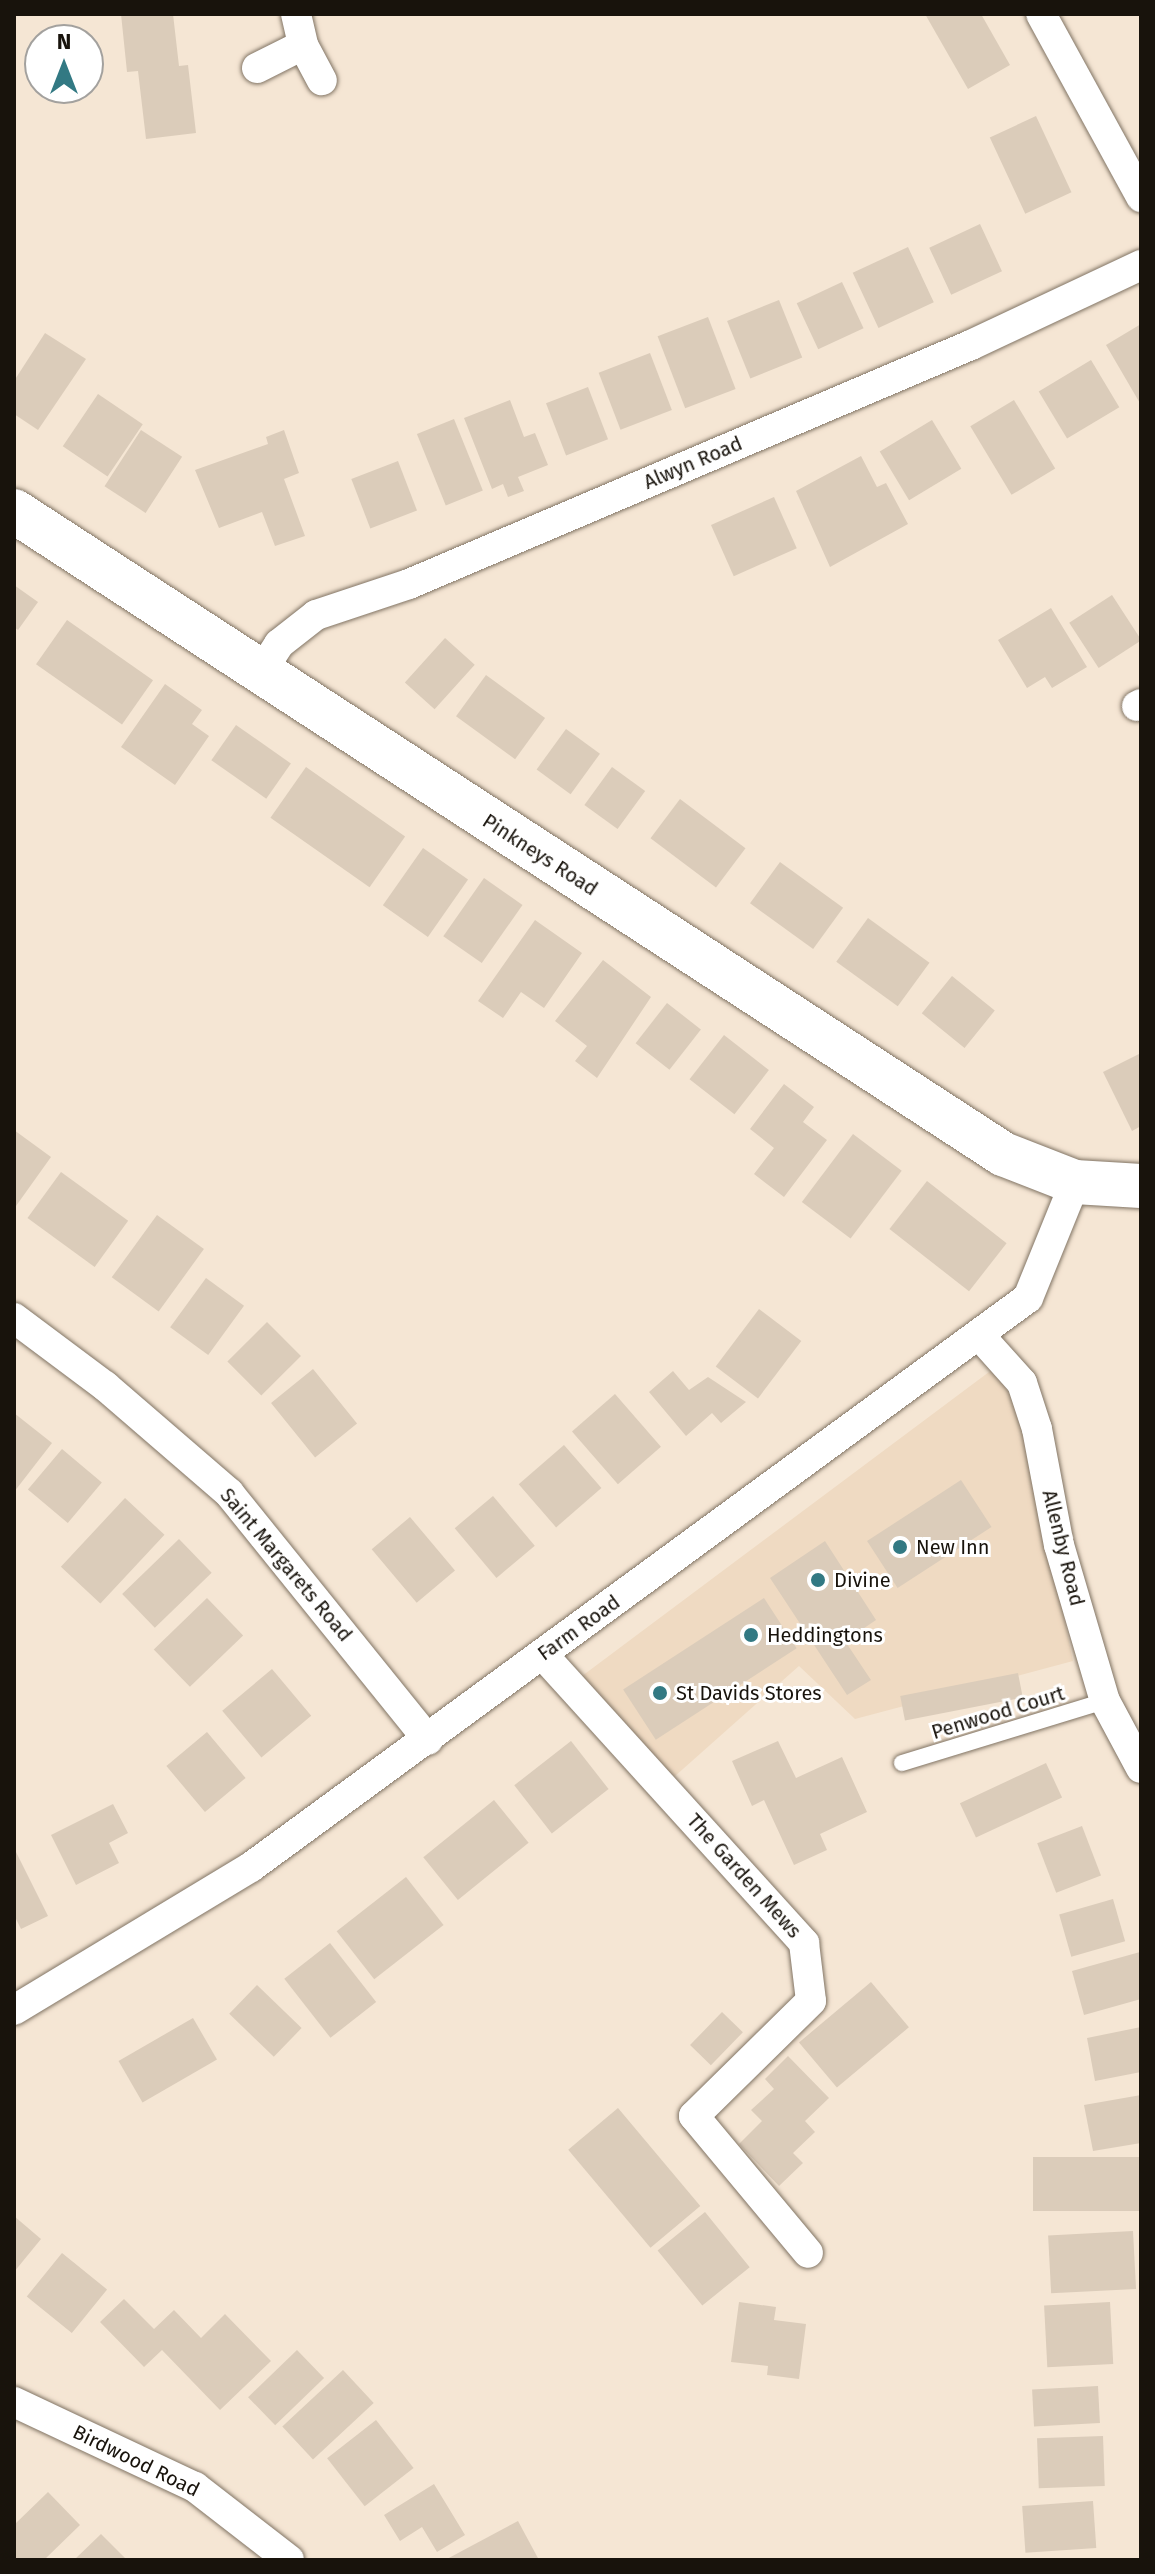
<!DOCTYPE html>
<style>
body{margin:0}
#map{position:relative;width:1155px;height:2574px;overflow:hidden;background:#f5e6d4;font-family:"Fira Sans",sans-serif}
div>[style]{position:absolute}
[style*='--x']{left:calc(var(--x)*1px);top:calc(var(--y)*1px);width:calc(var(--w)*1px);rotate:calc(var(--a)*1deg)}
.built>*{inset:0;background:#efdac2}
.building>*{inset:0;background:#dbccba;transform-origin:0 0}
.roads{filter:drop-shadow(0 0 2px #817464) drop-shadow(0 0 2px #817464)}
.lane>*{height:16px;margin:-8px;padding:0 8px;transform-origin:8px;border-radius:8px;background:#fff}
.street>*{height:30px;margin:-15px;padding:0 15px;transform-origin:15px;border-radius:15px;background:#fff}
.secondary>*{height:44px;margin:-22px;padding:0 22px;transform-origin:22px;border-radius:22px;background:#fff}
.dots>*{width:22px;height:22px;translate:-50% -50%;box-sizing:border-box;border:4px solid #fff;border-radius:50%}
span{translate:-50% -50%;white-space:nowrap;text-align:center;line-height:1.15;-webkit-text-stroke:6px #fff;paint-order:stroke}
.street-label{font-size:20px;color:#18130c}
.poi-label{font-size:20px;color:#18130c}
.left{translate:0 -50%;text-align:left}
.frame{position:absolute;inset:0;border:16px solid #18130c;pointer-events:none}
.north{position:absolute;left:24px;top:24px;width:80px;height:80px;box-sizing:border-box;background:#fff;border:2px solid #a3a19e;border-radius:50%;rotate:0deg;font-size:22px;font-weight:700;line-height:32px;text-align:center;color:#18130c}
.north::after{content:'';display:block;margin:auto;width:28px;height:36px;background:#327983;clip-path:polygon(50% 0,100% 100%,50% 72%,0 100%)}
</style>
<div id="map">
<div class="built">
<div style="clip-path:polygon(993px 1369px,1013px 1400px,1032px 1464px,1073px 1661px,855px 1719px,799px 1666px,674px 1777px,578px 1679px)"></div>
</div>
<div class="building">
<div style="clip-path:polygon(121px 14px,173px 14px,179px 66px,188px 65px,196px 133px,146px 139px,138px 71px,127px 72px)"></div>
<div style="clip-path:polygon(925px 14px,981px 14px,1010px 65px,968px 89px)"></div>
<div style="left:1036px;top:116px;width:84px;height:51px;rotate:65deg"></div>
<div style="left:980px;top:224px;width:52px;height:56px;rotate:65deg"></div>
<div style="left:908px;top:247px;width:61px;height:61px;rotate:65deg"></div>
<div style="left:842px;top:282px;width:51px;height:50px;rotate:65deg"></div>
<div style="left:779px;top:300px;width:62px;height:56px;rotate:68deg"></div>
<div style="left:708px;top:317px;width:77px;height:54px;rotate:69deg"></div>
<div style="clip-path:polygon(1141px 324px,1141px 405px,1106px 345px)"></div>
<div style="clip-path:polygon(45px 333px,86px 359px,38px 430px,14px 414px,14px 381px)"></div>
<div style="left:650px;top:353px;width:61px;height:55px;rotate:69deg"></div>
<div style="left:1091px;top:360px;width:55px;height:61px;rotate:59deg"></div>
<div style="left:588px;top:387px;width:56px;height:45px;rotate:69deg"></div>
<div style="left:98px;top:394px;width:54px;height:63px;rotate:34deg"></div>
<div style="clip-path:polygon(510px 400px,524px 437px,535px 433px,548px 465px,518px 477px,524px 491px,508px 497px,503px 484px,492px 489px,464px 418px)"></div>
<div style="left:1014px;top:400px;width:80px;height:51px;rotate:59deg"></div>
<div style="left:454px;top:419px;width:77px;height:40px;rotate:68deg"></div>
<div style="left:932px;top:420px;width:57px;height:61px;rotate:59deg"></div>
<div style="left:141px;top:430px;width:49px;height:67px;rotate:33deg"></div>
<div style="clip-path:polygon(284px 430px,299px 473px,284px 479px,305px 536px,275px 546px,262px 512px,219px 528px,195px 470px,268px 444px,266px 437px)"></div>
<div style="clip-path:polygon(861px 456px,877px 487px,886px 483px,908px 524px,830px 567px,796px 491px)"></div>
<div style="left:398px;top:461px;width:53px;height:50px;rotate:69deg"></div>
<div style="left:774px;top:497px;width:56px;height:69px;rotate:66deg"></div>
<div style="clip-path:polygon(14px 585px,38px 602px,18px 630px,14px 627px)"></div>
<div style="left:1112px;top:595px;width:54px;height:51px;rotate:57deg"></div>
<div style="clip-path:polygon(1051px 608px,1087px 667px,1052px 688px,1045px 677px,1027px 688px,998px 640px)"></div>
<div style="left:67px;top:620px;width:105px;height:54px;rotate:35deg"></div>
<div style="left:445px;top:638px;width:40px;height:60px;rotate:42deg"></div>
<div style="left:486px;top:675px;width:73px;height:51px;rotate:36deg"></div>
<div style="clip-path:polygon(165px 684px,202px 710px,192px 724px,209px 736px,175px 785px,121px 747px)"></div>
<div style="left:236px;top:725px;width:67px;height:43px;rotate:35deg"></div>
<div style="left:566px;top:729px;width:42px;height:50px;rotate:36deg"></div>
<div style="left:306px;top:767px;width:121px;height:62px;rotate:35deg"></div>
<div style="left:612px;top:767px;width:41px;height:47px;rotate:36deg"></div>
<div style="left:680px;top:799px;width:82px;height:49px;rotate:37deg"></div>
<div style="left:423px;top:848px;width:55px;height:70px;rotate:35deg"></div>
<div style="left:780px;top:862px;width:78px;height:51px;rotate:36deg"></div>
<div style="left:484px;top:878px;width:47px;height:71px;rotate:35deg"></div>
<div style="left:868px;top:918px;width:76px;height:54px;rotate:36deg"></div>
<div style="clip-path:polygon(535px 920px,582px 953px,544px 1008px,521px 992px,503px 1018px,478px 1001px)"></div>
<div style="clip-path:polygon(603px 960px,651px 997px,597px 1078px,575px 1061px,587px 1046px,555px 1021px)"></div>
<div style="left:952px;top:976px;width:55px;height:48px;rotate:39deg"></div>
<div style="left:667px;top:1003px;width:43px;height:51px;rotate:38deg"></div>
<div style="left:724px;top:1035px;width:57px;height:56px;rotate:38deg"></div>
<div style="clip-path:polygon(1141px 1053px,1141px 1126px,1132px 1131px,1103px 1072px)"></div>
<div style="clip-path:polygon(784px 1084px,814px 1107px,803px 1122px,827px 1140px,784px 1197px,754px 1174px,774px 1148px,750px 1129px)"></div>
<div style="clip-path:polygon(14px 1130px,51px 1157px,16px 1206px,14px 1205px)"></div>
<div style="left:853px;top:1134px;width:61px;height:85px;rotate:37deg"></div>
<div style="left:61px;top:1172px;width:83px;height:57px;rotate:36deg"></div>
<div style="left:927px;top:1181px;width:101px;height:61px;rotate:38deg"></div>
<div style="left:157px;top:1215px;width:58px;height:77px;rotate:36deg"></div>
<div style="left:206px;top:1278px;width:47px;height:61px;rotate:36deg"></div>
<div style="left:759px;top:1309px;width:53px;height:72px;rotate:37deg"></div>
<div style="left:267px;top:1322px;width:48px;height:56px;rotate:45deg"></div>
<div style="left:313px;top:1369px;width:70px;height:54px;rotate:51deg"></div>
<div style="clip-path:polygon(673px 1371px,689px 1390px,708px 1377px,746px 1402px,721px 1423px,712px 1413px,686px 1436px,649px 1392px)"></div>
<div style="left:615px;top:1394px;width:70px;height:57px;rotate:49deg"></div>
<div style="clip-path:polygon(14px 1413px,52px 1443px,14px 1492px)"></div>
<div style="left:564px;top:1445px;width:57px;height:60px;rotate:49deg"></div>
<div style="left:62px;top:1449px;width:52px;height:53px;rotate:40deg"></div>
<div style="left:961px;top:1480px;width:56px;height:112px;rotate:57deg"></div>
<div style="left:493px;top:1496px;width:65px;height:50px;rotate:50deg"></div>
<div style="left:125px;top:1498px;width:54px;height:94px;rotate:43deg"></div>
<div style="left:410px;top:1517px;width:70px;height:50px;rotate:50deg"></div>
<div style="left:179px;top:1539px;width:47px;height:79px;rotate:46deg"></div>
<div style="clip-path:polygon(825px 1541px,876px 1620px,845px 1641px,871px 1680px,847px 1695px,770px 1578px)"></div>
<div style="left:207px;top:1598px;width:52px;height:74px;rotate:46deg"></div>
<div style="left:764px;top:1598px;width:60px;height:168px;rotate:57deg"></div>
<div style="left:272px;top:1669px;width:61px;height:65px;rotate:50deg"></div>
<div style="left:1018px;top:1673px;width:25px;height:120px;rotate:79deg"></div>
<div style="left:207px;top:1732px;width:60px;height:53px;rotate:50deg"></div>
<div style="left:571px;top:1741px;width:61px;height:72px;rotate:52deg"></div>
<div style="clip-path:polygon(778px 1741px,796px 1778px,842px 1757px,867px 1812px,820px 1834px,827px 1850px,794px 1865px,764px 1800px,752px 1806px,732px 1761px)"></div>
<div style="left:1046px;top:1763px;width:38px;height:95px;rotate:65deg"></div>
<div style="left:494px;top:1800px;width:55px;height:91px;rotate:51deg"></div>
<div style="clip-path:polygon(113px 1804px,128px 1833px,109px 1843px,119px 1863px,76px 1885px,51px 1835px)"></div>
<div style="left:1082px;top:1826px;width:53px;height:48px;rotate:69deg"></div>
<div style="clip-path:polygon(14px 1848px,48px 1916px,21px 1929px,14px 1915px)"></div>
<div style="left:406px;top:1877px;width:61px;height:88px;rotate:52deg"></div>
<div style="left:1113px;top:1899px;width:44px;height:56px;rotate:74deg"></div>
<div style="left:330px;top:1943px;width:75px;height:58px;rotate:52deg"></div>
<div style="clip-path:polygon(1140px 1952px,1141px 1999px,1084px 2015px,1072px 1971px)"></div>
<div style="left:871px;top:1982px;width:59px;height:94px;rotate:50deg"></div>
<div style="left:257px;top:1985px;width:62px;height:40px;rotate:44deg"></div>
<div style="left:722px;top:2012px;width:29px;height:46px;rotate:44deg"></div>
<div style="left:193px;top:2018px;width:48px;height:86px;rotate:60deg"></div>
<div style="clip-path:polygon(1141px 2027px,1141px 2072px,1095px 2081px,1087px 2038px)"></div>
<div style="clip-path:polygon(788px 2056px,829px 2098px,805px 2121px,815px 2132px,793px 2153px,803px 2163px,779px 2186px,739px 2144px,762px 2121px,751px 2110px,774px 2089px,765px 2079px)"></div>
<div style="clip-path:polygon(1141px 2095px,1141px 2143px,1093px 2151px,1084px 2105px)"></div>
<div style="left:618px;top:2108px;width:128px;height:65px;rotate:50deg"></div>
<div style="left:1141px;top:2157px;width:54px;height:108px;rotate:90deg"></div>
<div style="left:705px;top:2212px;width:71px;height:61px;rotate:51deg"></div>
<div style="clip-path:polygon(14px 2216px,41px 2239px,14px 2272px)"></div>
<div style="left:1133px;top:2231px;width:58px;height:85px;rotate:87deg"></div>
<div style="left:62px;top:2253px;width:58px;height:56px;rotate:39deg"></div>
<div style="clip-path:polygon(124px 2299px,154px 2329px,174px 2310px,201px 2338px,225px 2314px,271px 2361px,220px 2410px,162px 2350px,144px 2367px,100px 2322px)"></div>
<div style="clip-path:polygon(739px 2302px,776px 2307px,774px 2320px,806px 2324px,799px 2379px,767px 2375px,768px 2366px,731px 2362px)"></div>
<div style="left:1110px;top:2302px;width:62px;height:66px;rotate:87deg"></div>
<div style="left:297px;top:2350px;width:39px;height:68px;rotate:46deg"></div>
<div style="left:343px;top:2370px;width:45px;height:83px;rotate:47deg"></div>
<div style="left:1098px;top:2386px;width:37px;height:66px;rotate:87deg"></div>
<div style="left:376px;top:2420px;width:61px;height:62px;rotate:52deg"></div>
<div style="left:1103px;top:2436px;width:50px;height:66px;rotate:88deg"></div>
<div style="clip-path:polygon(434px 2484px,465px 2535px,437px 2552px,422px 2527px,400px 2541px,384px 2515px)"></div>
<div style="clip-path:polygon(48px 2492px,80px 2525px,44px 2560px,14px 2560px,14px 2525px)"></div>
<div style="left:1093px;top:2501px;width:47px;height:71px;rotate:86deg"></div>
<div style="clip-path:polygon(518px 2521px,539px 2560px,445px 2560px)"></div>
<div style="clip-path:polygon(101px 2534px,127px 2560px,74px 2560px)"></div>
</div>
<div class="roads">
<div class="lane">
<div style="--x:902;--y:1763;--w:212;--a:-17"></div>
</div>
<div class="street">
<div style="--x:296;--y:14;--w:32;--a:77"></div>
<div style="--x:303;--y:45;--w:40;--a:62"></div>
<div style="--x:1041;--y:14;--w:209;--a:61.3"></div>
<div style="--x:257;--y:68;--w:51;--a:-26.6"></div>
<div style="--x:259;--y:675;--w:37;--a:-57"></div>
<div style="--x:279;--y:644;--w:47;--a:-38.1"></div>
<div style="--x:316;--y:615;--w:98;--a:-18.4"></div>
<div style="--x:409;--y:584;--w:611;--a:-23.04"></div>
<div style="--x:971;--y:345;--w:188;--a:-25.2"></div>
<div style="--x:1137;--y:706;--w:4;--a:-27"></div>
<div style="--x:14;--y:1318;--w:114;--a:36.8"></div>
<div style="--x:105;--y:1386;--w:164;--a:40.8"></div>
<div style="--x:229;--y:1493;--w:317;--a:51.1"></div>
<div style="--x:979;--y:1335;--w:64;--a:48.1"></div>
<div style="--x:1022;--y:1383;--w:48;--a:71.9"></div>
<div style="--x:1037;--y:1429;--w:118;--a:79.3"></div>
<div style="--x:1059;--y:1545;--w:163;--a:73.6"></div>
<div style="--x:1105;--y:1701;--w:76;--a:61.8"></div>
<div style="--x:543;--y:1655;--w:389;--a:47.8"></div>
<div style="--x:804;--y:1943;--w:58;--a:83.1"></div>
<div style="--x:811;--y:2001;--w:164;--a:135.5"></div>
<div style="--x:694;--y:2116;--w:178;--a:50.2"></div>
<div style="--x:14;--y:2010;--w:277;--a:-31.1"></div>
<div style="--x:251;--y:1867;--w:963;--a:-36.22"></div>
<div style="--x:1028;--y:1298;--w:125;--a:-67.9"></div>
<div style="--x:14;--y:2402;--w:200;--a:25.2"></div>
<div style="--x:195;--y:2487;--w:119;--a:37.8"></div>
</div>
<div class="secondary">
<div style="--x:14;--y:511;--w:1180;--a:33.03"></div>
<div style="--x:1003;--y:1154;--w:77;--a:21.3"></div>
<div style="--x:1075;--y:1182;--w:66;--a:3.5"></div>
</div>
</div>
<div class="dots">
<div style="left:900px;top:1547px;background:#327983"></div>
<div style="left:818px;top:1580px;background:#327983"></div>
<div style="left:751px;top:1635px;background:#327983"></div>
<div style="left:660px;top:1693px;background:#327983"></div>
</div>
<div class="street-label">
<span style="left:693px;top:463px;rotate:-23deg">Alwyn Road</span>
<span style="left:540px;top:855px;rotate:33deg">Pinkneys Road</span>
<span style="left:1063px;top:1548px;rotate:76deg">Allenby Road</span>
<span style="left:286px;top:1565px;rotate:50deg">Saint Margarets Road</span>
<span style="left:579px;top:1628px;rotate:-36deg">Farm Road</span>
<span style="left:998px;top:1713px;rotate:-17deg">Penwood Court</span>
<span style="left:744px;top:1876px;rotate:48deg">The Garden Mews</span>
<span style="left:136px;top:2461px;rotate:26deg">Birdwood Road</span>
</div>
<div class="poi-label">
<span class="left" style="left:916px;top:1547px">New Inn</span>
<span class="left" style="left:834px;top:1580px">Divine</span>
<span class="left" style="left:767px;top:1635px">Heddingtons</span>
<span class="left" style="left:676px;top:1693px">St Davids Stores</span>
</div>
<div class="frame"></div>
<div class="north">N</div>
</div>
